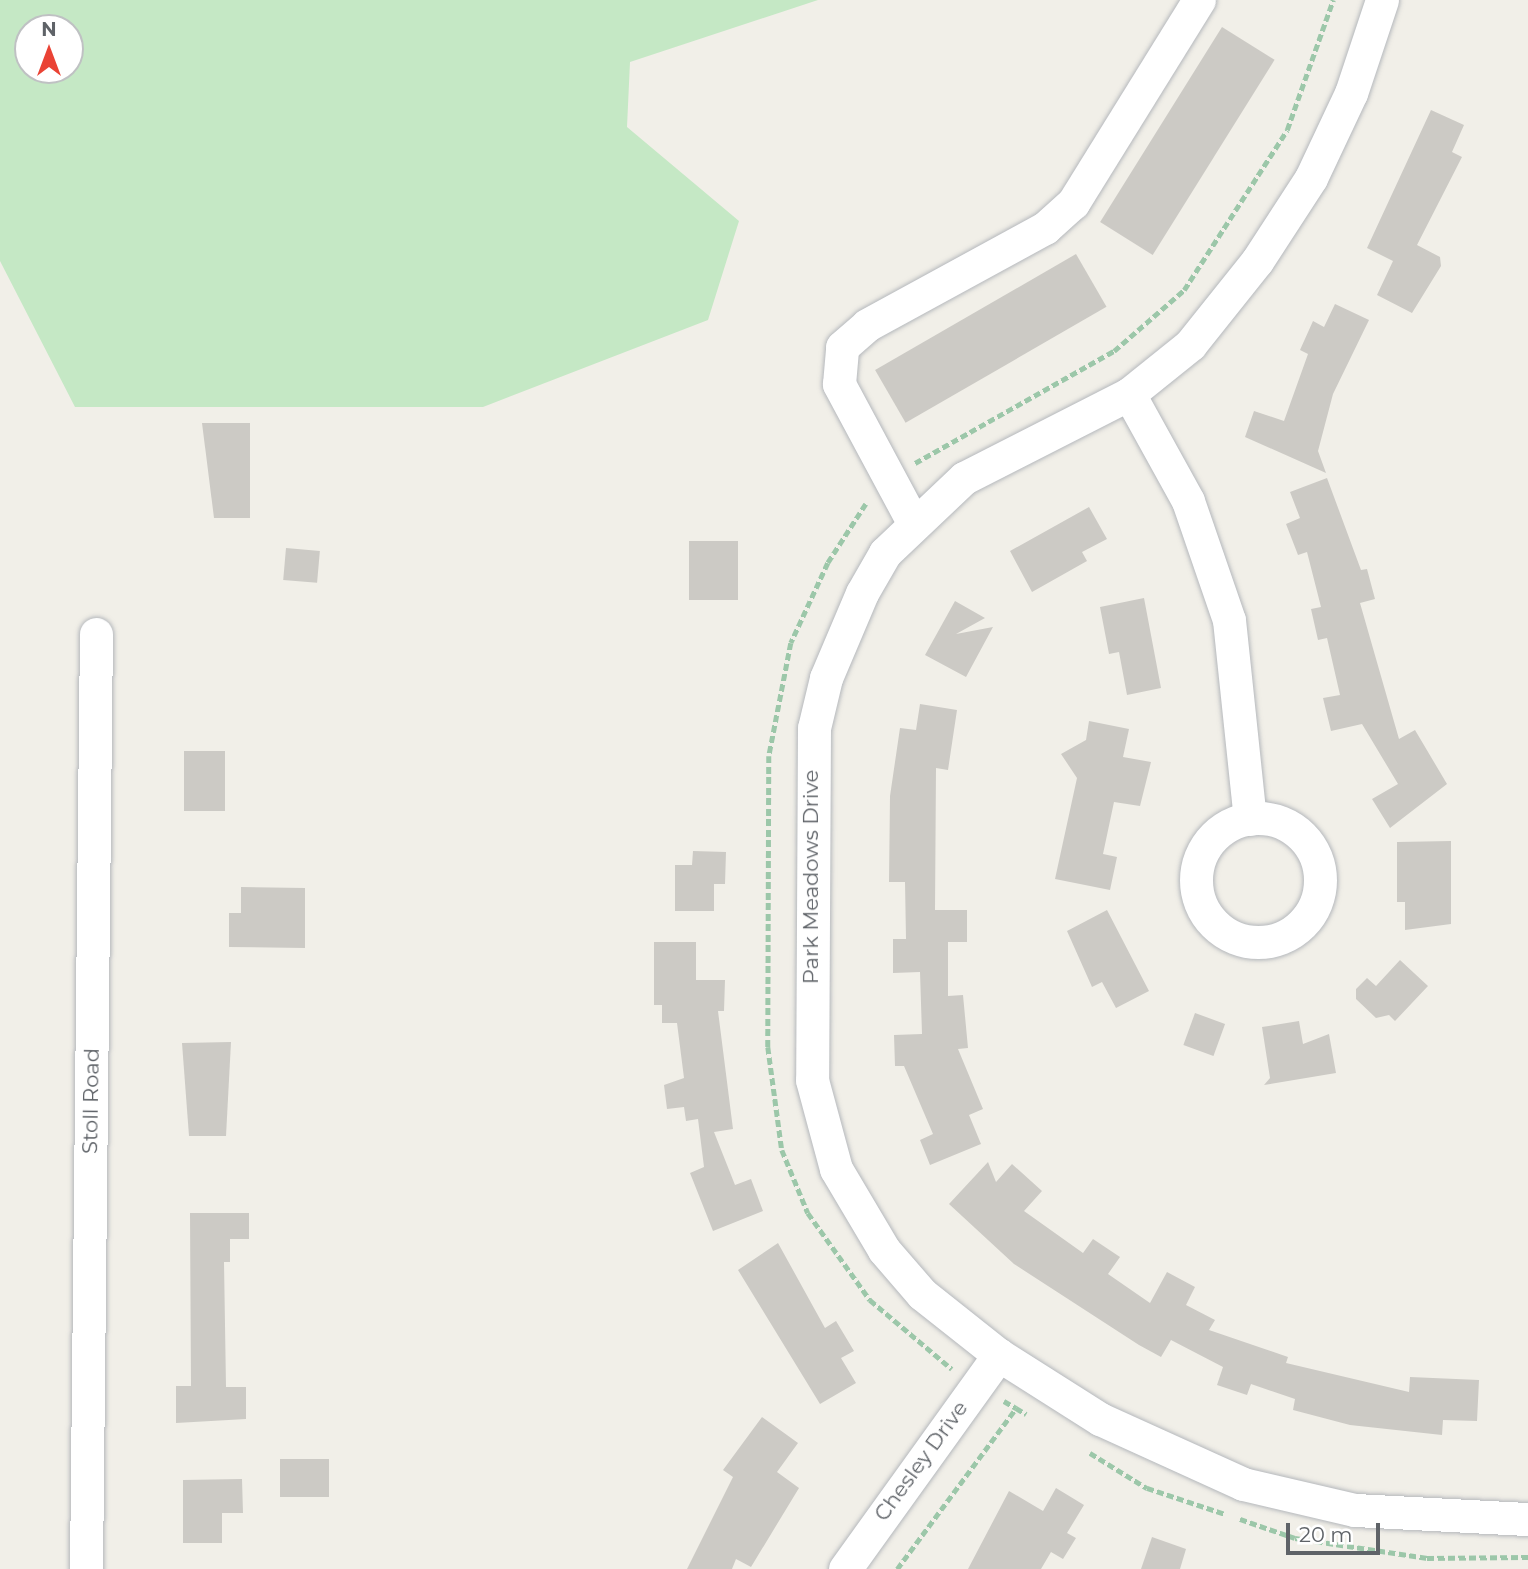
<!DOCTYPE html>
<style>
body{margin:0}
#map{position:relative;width:1528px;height:1569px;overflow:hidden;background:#f1efe8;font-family:Montserrat,sans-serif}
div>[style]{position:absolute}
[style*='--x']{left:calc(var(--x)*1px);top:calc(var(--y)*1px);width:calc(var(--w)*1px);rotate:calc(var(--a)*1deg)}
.green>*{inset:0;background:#c5e8c5}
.building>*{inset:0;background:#cccac5;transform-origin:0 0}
.path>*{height:4.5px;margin-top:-2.25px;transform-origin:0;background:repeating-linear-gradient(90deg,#9cc7a9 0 7px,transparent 0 10.5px)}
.roads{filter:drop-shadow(0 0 2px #b5b8bc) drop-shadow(0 0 2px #b5b8bc)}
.minor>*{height:33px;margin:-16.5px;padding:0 16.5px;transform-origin:16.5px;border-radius:16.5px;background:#fff}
.minor>.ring{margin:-16.5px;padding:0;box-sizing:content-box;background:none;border:33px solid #fff;border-radius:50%}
span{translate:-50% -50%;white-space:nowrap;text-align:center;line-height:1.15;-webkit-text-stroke:5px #fff;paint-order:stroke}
.street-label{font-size:21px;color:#5f6368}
.north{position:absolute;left:14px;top:14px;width:70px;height:70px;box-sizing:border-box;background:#fff;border:2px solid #bfc1c3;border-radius:50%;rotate:0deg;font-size:19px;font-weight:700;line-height:28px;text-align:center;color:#5f6368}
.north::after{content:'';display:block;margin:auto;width:24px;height:32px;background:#ea4335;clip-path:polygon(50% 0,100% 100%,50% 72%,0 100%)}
.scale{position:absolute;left:1286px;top:1523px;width:94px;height:32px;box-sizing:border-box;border:4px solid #5f6368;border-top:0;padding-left:9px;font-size:21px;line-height:24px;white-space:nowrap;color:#5f6368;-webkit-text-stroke:5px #fff;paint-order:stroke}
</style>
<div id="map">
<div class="green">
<div style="clip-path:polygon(evenodd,0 0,818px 0,630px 62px,627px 127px,739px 221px,708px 320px,483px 407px,75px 407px,0 261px,0 0,28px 28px,70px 28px,70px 70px,28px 70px,28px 28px)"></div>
</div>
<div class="building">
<div style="left:1222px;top:27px;width:62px;height:230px;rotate:32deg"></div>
<div style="clip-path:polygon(1431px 110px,1464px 125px,1452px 152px,1462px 157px,1417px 245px,1440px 257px,1441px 266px,1412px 313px,1377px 295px,1393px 261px,1367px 248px)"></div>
<div style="left:1076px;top:254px;width:61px;height:232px;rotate:60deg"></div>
<div style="clip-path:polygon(1335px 304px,1369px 320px,1333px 394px,1318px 451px,1326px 473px,1245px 437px,1254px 411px,1284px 421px,1308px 354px,1300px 350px,1313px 321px,1324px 327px)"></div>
<div style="clip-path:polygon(202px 423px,250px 423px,250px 518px,214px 518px)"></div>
<div style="clip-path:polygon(1327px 478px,1361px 570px,1367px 569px,1375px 599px,1360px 603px,1399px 739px,1415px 730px,1447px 784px,1390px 828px,1372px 799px,1398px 784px,1362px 724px,1331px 731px,1323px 698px,1340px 695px,1327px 638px,1318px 640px,1311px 609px,1321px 607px,1307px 552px,1298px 555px,1286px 524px,1300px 518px,1290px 492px)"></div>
<div style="clip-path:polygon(1089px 507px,1107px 539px,1082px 552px,1087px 561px,1032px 592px,1010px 551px)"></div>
<div style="left:689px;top:541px;width:49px;height:59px"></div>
<div style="left:286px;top:548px;width:34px;height:32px;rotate:5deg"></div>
<div style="clip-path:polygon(1144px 598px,1161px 688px,1127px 695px,1119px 652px,1109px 654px,1100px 607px)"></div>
<div style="clip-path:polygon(955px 601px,985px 618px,956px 634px,993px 627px,966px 677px,925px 655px)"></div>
<div style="clip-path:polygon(920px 704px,957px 710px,948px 770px,936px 768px,935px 910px,967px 910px,967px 942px,948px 942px,948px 996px,963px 995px,968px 1048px,958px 1049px,983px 1109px,969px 1115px,981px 1144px,930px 1165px,920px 1140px,933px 1134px,904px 1066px,895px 1066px,894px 1035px,922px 1034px,920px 972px,893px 973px,893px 939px,906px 939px,905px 882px,889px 882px,890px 796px,900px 728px,916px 730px)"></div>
<div style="clip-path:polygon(1089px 721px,1129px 729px,1123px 757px,1151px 762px,1140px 806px,1114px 802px,1103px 854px,1117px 857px,1110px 890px,1055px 879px,1077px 778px,1061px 754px,1086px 740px)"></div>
<div style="left:184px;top:751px;width:41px;height:60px"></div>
<div style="clip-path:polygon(1451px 841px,1451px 924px,1405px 930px,1405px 902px,1397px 902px,1397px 842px)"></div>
<div style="clip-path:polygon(693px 851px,726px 852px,725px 884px,714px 884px,714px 911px,675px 911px,675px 865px,692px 865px)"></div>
<div style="clip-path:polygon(241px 887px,305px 888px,305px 948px,229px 947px,229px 913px,241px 913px)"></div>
<div style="clip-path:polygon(1107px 910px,1149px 991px,1116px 1008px,1102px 982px,1092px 987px,1067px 931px)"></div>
<div style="clip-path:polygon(654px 942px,696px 942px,696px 980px,725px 980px,724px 1011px,718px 1011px,733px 1129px,714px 1132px,735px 1185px,751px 1179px,763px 1211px,713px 1231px,690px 1173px,704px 1167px,698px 1119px,686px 1121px,684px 1107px,667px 1109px,664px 1085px,684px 1078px,677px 1023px,662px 1023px,662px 1005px,654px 1005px)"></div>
<div style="clip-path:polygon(1400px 960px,1428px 986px,1395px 1021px,1389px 1015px,1376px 1018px,1356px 999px,1356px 989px,1367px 978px,1376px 986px)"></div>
<div style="left:1195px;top:1013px;width:32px;height:34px;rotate:20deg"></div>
<div style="clip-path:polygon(1299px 1021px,1303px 1044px,1329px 1034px,1336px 1073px,1264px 1085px,1270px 1078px,1262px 1027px)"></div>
<div style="clip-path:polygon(231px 1042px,226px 1136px,189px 1136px,182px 1043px)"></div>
<div style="clip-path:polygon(988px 1162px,996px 1182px,1012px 1164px,1042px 1191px,1024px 1211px,1083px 1253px,1093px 1239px,1120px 1257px,1108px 1274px,1150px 1303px,1167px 1272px,1195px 1287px,1186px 1305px,1215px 1320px,1209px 1330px,1288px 1357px,1286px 1363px,1409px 1392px,1410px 1377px,1479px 1380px,1477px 1421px,1443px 1420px,1442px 1435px,1350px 1425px,1293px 1410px,1295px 1399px,1251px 1384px,1247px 1395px,1217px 1385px,1223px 1367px,1171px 1340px,1161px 1357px,1139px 1345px,1014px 1264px,949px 1204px)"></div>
<div style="clip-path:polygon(190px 1213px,249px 1213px,249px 1239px,230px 1239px,230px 1262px,224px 1262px,226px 1387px,246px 1387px,246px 1419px,176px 1423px,176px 1386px,191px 1386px)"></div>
<div style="clip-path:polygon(778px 1243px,825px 1328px,836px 1321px,854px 1351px,841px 1358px,856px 1383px,820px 1404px,738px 1270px)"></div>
<div style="clip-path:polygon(762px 1417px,798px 1443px,777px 1472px,799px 1488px,751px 1567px,736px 1559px,732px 1569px,687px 1569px,733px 1477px,723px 1470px)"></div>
<div style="left:280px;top:1459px;width:49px;height:38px"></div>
<div style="clip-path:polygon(242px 1479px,243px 1513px,222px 1513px,222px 1543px,183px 1543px,183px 1480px)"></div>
<div style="clip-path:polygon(1056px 1488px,1084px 1505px,1067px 1533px,1076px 1538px,1063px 1559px,1051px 1552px,1041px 1569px,968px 1569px,1009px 1491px,1043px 1511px)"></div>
<div style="clip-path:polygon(1152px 1537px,1186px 1549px,1180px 1569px,1141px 1569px)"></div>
</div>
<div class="path">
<div style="--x:915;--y:463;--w:228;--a:-29.4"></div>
<div style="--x:1114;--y:351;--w:93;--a:-41.1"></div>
<div style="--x:1184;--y:290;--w:190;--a:-57.2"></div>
<div style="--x:1287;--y:130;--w:138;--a:-70.5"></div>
<div style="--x:866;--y:504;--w:70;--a:122.8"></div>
<div style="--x:828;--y:563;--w:88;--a:114.8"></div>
<div style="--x:791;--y:643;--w:115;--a:101"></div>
<div style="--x:769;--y:756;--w:291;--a:90.2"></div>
<div style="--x:768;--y:1047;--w:104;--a:82.3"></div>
<div style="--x:782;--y:1150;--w:68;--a:67.6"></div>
<div style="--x:808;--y:1213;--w:107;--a:54.5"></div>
<div style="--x:870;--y:1300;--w:107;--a:40.1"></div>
<div style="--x:1004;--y:1401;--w:14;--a:30"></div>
<div style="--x:1090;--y:1453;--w:67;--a:31.6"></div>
<div style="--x:1147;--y:1488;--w:82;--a:18.4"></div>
<div style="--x:1240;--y:1519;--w:58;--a:19.1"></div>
<div style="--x:1295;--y:1538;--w:134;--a:8.6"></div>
<div style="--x:1427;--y:1558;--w:101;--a:-0.6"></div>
<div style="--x:897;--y:1569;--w:200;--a:-53.5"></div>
<div style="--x:1016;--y:1408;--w:12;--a:31"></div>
</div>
<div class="roads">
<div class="minor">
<div style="--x:1382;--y:0;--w:98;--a:108.4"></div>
<div style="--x:1351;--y:93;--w:94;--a:115.2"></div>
<div style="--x:1311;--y:178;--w:99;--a:123"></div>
<div style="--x:1257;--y:261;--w:107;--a:128.6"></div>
<div style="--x:1190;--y:345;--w:78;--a:141.2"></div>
<div style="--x:1129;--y:394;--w:185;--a:153"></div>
<div style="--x:964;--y:478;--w:109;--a:136.5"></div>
<div style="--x:885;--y:553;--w:46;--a:119.9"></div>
<div style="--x:862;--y:593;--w:92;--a:113"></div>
<div style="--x:826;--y:678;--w:51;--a:103.5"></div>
<div style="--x:814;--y:728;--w:352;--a:90.3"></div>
<div style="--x:812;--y:1080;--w:92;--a:74.9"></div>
<div style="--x:836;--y:1169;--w:94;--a:59.3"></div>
<div style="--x:884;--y:1250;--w:58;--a:49.2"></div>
<div style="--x:922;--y:1294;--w:98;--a:38.4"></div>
<div style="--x:999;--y:1355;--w:120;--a:32.4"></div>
<div style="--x:1100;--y:1419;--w:157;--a:24.4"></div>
<div style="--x:1243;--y:1484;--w:115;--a:13.1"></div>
<div style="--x:1355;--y:1510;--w:173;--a:3"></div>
<div style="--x:1129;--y:394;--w:122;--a:61.1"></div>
<div style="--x:1188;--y:501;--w:126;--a:71"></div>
<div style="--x:1229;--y:620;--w:200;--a:84"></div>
<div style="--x:914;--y:524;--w:159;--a:-118.2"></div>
<div style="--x:839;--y:384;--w:37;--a:-85"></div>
<div style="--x:842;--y:347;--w:33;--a:-41"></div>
<div style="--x:867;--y:325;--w:203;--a:-28.6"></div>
<div style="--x:1045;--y:228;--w:38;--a:-42"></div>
<div style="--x:1073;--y:203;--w:239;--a:-58.2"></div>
<div class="ring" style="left:1196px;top:818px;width:91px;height:91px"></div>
<div style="--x:86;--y:1569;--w:935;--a:-89.39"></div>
<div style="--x:845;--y:1569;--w:264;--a:-54.3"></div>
</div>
</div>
<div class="street-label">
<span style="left:811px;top:877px;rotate:-90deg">Park Meadows Drive</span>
<span style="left:91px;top:1101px;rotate:-89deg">Stoll Road</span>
<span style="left:921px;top:1461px;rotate:-54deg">Chesley Drive</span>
</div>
<div class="north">N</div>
<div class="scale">20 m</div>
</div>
